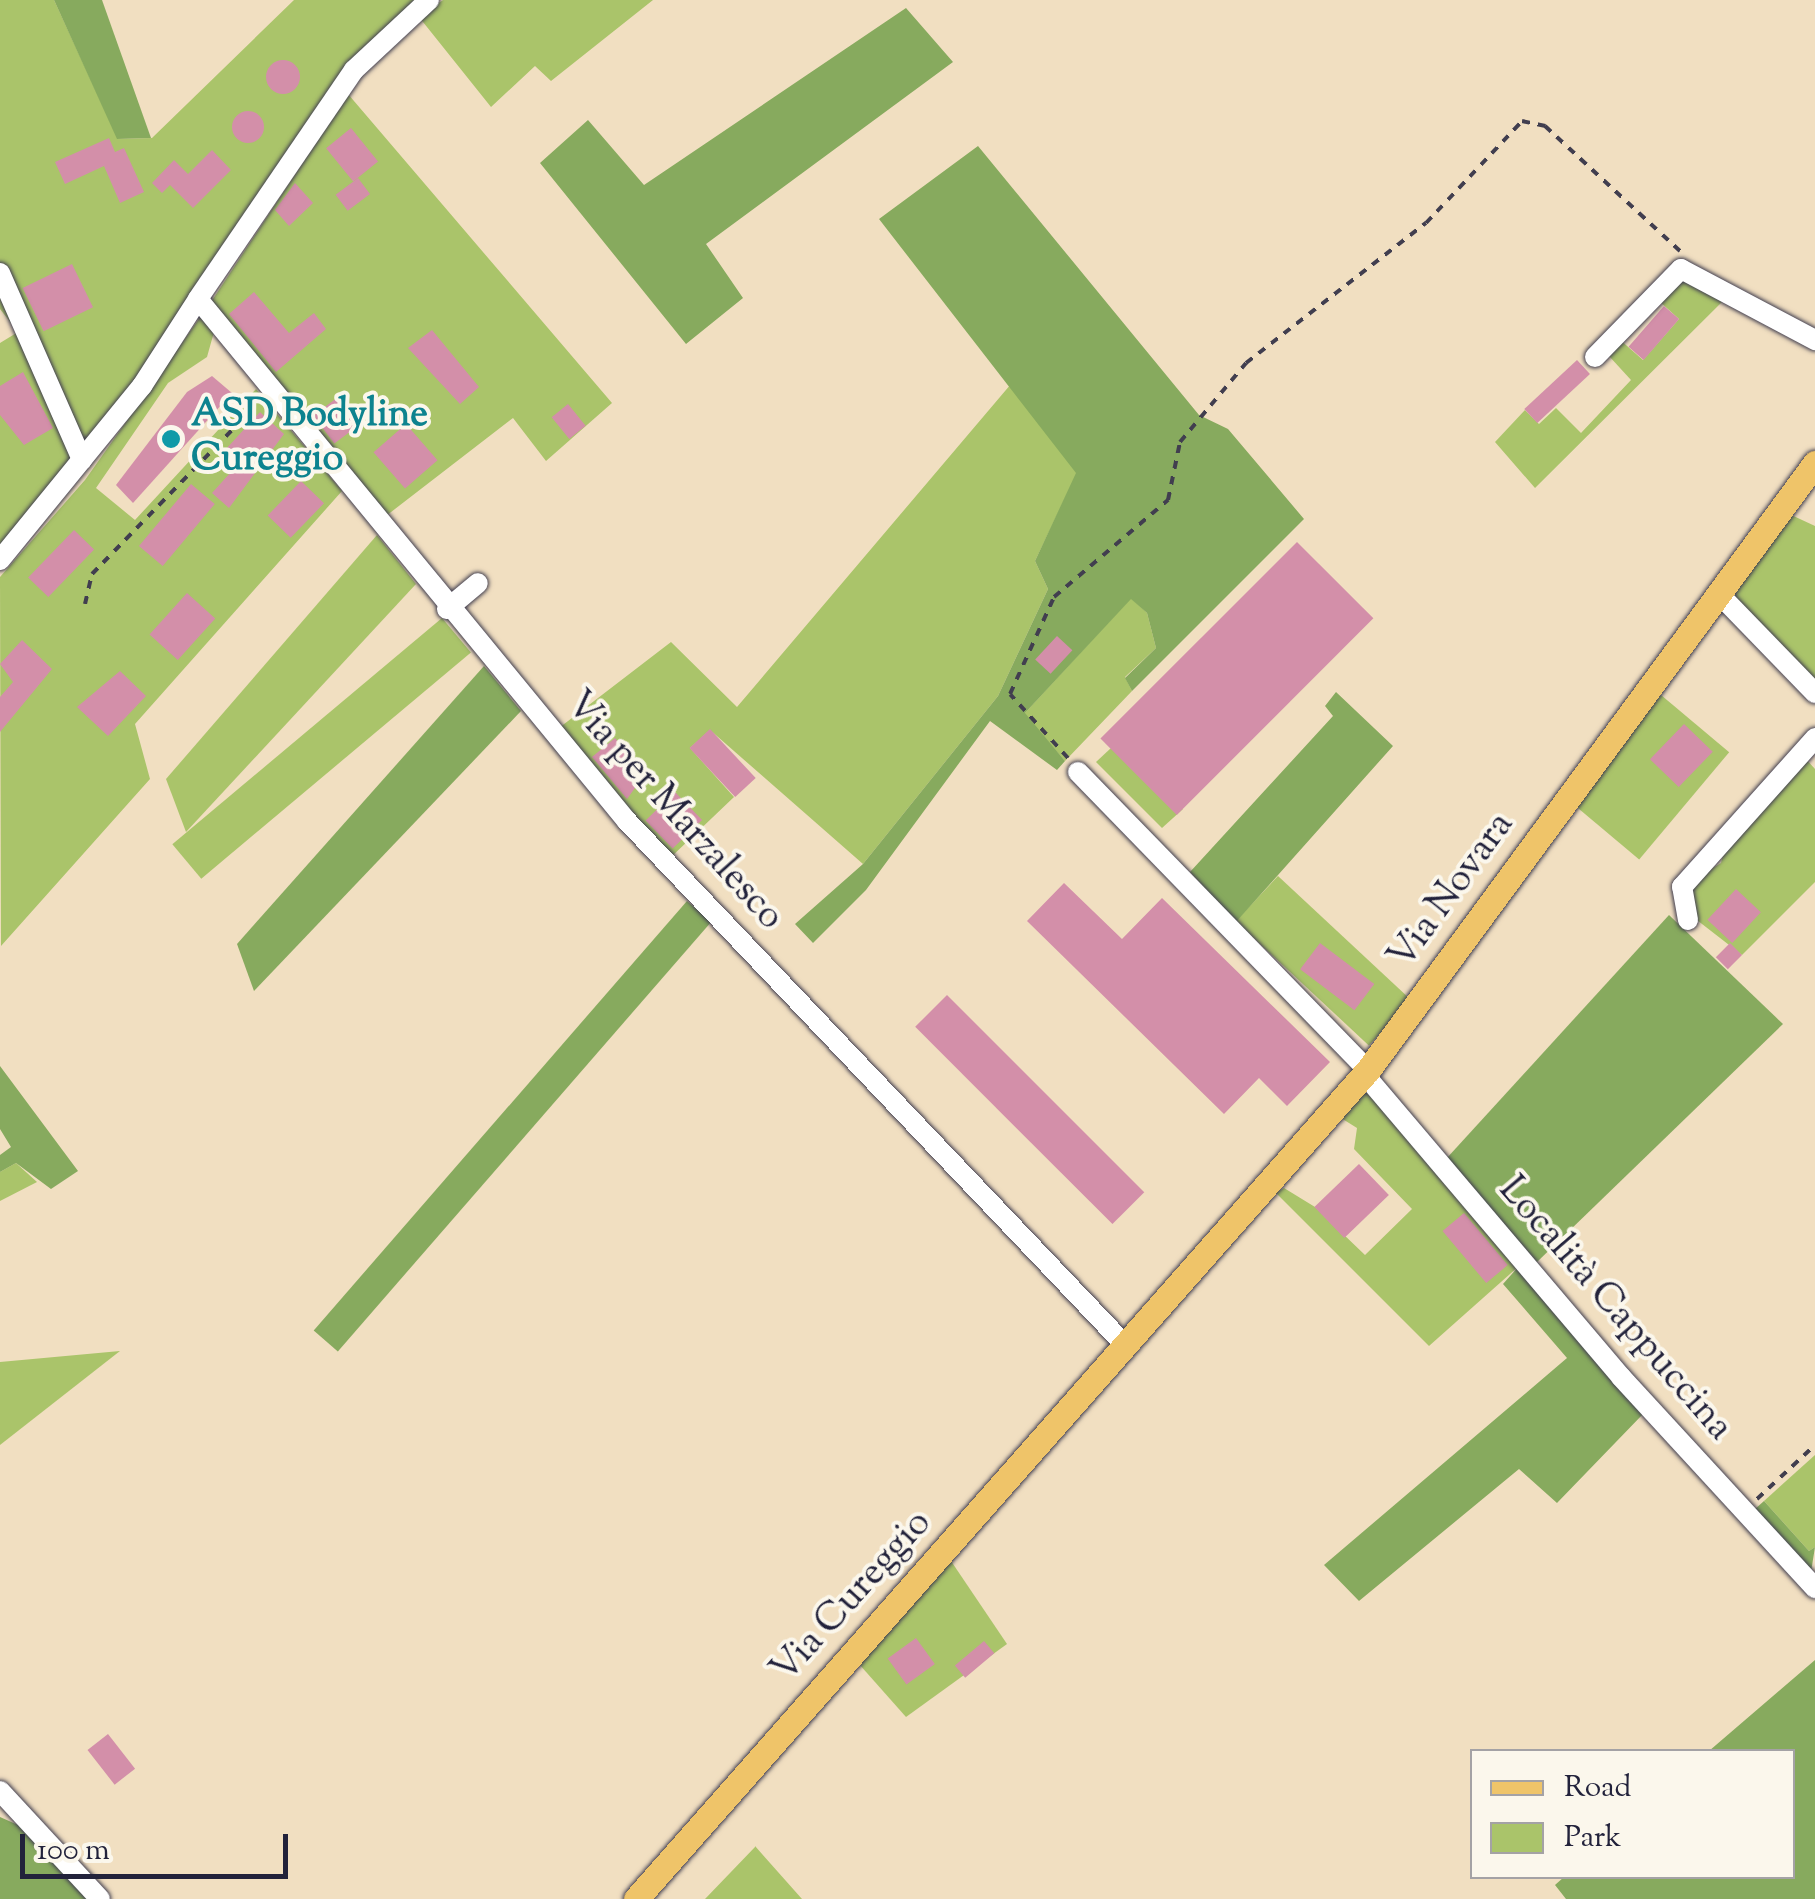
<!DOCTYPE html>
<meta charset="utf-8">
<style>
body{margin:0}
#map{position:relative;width:1815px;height:1899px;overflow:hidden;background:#f1dfc1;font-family:"Sorts Mill Goudy",serif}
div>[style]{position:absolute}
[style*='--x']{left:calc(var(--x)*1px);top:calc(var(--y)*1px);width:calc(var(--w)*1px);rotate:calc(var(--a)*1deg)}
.green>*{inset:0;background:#aac46a;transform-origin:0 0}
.forest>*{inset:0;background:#87aa5e;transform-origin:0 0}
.building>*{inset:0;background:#d38fa9;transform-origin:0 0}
.round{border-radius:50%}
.path>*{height:4px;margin-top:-2px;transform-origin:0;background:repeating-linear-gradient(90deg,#413e4f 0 8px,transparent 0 16px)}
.roads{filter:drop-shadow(0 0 2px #413e4f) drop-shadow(0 0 2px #413e4f)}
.minor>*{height:20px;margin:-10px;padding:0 10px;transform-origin:10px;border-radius:10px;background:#fff}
.major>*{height:25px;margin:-12.5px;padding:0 12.5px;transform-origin:12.5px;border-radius:12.5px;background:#efc469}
.dots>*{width:28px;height:28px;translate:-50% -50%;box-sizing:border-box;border:5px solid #fbf7ec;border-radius:50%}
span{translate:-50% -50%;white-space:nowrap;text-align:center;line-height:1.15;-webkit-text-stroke:8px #fbf7ec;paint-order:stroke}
.culture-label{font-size:38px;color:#0d838f;font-weight:700}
.left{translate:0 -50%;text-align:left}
.street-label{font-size:38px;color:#22223b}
.legend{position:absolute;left:1470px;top:1749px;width:325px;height:130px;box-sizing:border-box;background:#fbf7ec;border:2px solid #a4a2a5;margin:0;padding:12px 18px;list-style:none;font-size:30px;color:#22223b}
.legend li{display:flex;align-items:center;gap:20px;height:50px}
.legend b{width:50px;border:2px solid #a4a2a5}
.scale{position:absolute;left:20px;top:1834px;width:268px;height:45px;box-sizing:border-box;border:5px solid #22223b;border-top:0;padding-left:12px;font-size:30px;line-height:35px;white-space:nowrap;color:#22223b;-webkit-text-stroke:8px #fbf7ec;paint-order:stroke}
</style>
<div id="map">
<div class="green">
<div style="clip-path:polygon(0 0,54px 0,118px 139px,152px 138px,294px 0,418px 0,336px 83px,136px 388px,0 553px,0 343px,18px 332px,0 309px)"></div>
<div style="clip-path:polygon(443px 0,653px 0,551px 81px,535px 66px,491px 107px,419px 17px)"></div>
<div style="clip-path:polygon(348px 94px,612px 403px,546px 461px,513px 418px,382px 519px,211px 302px)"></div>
<div style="clip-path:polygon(1689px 276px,1725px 299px,1535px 488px,1495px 442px,1525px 410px,1539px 424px,1556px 408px,1581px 433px,1631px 380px,1609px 356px,1618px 338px,1643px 360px,1679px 319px,1660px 302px)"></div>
<div style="clip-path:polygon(201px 316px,214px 332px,207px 357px,168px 383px,96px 488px,135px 520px,256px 389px,342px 491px,135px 724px,150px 779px,1px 946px,0 577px,85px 480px)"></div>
<div style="clip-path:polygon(1011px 384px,1077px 473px,1035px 561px,1048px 589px,998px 696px,863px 864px,710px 730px,690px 748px,734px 797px,669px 859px,555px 731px,671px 642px,737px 707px)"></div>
<div style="clip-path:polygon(1787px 513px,1815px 526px,1815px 682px,1727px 593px)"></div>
<div style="clip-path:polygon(377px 535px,416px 584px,186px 832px,166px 779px)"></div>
<div style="clip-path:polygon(1131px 598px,1147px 613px,1156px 648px,1125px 677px,1132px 691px,1065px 761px,1024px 714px)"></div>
<div style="left:442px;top:618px;width:45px;height:352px;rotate:50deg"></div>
<div style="left:1661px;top:695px;width:89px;height:140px;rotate:40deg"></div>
<div style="clip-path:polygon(1111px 748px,1183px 809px,1162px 828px,1096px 762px)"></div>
<div style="clip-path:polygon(1804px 757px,1815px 769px,1815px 882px,1742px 955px,1693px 917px,1690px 882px,1721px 863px,1727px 839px)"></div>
<div style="left:1278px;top:876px;width:182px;height:62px;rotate:43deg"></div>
<div style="clip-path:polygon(1367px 1089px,1519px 1266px,1429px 1346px,1276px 1193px,1284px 1188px,1315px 1207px,1365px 1255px,1412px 1209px,1354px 1149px,1357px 1128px,1341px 1118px)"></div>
<div style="clip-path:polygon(16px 1163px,37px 1182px,0 1201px,0 1172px)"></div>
<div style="clip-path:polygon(120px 1351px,0 1445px,0 1362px)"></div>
<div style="clip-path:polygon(1815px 1455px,1815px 1547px,1809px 1551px,1764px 1501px)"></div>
<div style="clip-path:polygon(951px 1561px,1007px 1644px,906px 1717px,859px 1664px)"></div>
<div style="clip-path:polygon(755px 1846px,802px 1899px,705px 1899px,755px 1847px)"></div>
</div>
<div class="forest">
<div style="clip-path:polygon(54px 0,102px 0,151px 138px,117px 139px)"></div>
<div style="clip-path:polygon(906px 8px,953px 62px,706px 244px,743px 298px,686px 344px,540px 163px,588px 120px,644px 185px)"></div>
<div style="clip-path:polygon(978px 146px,1199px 415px,1228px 429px,1304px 519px,1132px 691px,1125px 678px,1156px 648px,1147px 613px,1131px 599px,1025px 713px,1065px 761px,1057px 770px,990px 721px,866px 890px,813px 943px,795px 924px,863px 864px,998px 696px,1048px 589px,1035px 561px,1076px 473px,879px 219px)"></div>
<div style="clip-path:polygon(484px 666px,521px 711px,254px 991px,237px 944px)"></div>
<div style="clip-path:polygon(1336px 692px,1393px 746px,1236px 922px,1190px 872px,1333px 716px,1325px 706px)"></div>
<div style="left:687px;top:901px;width:32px;height:569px;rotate:41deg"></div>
<div style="clip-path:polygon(1669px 915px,1783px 1024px,1537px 1262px,1446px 1159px)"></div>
<div style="clip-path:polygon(0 1066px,78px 1171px,51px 1189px,16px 1163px,0 1172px,0 1155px,11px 1147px,0 1129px)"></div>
<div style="clip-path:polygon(1519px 1266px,1644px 1413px,1557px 1503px,1519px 1469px,1359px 1601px,1324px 1565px,1567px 1358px,1503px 1284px)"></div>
<div style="clip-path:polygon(1764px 1501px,1809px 1551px,1815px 1547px,1811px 1572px,1755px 1509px)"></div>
<div style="clip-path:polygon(1815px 1660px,1815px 1899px,1566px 1899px,1555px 1885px,1564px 1877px,1792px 1876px,1792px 1752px,1709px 1751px)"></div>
<div style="clip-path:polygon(0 1817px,27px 1829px,90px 1899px,0 1899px)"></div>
</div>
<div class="building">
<div class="round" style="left:266px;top:60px;width:34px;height:34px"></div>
<div class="round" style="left:232px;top:111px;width:32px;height:32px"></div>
<div style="left:351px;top:128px;width:43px;height:32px;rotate:51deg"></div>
<div style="clip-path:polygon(109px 138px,115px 152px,124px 148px,144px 192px,120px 203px,104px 166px,65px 184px,55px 162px)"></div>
<div style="clip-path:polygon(212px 150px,231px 170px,193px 208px,170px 185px,162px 193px,152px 183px,174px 160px,188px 174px)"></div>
<div style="left:358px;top:178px;width:20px;height:28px;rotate:53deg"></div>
<div style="clip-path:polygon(295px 183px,313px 203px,289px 226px,275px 210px)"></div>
<div style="left:72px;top:264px;width:48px;height:55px;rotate:64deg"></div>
<div style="clip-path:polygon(254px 292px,289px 333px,314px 313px,326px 329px,276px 372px,229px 314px)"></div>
<div style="left:1664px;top:306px;width:20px;height:54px;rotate:41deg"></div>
<div style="clip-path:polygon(432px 330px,479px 387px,460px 404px,408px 348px)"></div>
<div style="left:1577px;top:360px;width:19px;height:72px;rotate:47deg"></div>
<div style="clip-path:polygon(23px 372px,53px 428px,24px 445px,0 415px,0 386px)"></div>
<div style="clip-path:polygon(212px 376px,232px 393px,133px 503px,116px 485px,187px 392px)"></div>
<div style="left:342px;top:394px;width:35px;height:36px;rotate:53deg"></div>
<div style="left:568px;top:404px;width:28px;height:21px;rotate:51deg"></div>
<div style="clip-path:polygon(260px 412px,284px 434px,229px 508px,212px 493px,240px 462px,226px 449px)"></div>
<div style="left:406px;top:424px;width:48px;height:43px;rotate:49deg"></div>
<div style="left:301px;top:481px;width:32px;height:48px;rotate:44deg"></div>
<div style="left:191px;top:484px;width:31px;height:81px;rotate:40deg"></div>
<div style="left:74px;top:530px;width:28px;height:66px;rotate:44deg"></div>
<div style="left:1297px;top:542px;width:108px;height:278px;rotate:45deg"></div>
<div style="left:187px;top:593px;width:38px;height:56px;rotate:42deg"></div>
<div style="left:1057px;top:636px;width:21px;height:32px;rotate:43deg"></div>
<div style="clip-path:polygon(22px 640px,52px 669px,0 732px,0 697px,13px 682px,0 664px)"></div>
<div style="clip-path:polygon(120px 671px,146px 696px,108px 736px,77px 707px)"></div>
<div style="left:1684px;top:724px;width:40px;height:49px;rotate:44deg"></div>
<div style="left:710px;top:729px;width:67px;height:28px;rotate:47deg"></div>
<div style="clip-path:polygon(615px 738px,645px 774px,627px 799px,592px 757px)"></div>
<div style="left:675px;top:792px;width:39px;height:41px;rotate:46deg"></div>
<div style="clip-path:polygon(1064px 883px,1122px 939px,1162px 898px,1330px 1062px,1287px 1106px,1259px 1078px,1224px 1114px,1027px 921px)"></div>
<div style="left:1736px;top:889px;width:34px;height:42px;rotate:43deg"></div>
<div style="left:1320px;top:943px;width:68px;height:33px;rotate:37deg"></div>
<div style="left:1730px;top:943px;width:17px;height:20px;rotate:45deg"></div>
<div style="left:947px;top:995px;width:279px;height:45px;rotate:45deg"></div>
<div style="left:1359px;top:1164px;width:43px;height:62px;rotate:46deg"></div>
<div style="left:1464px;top:1213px;width:68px;height:28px;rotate:50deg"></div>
<div style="left:916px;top:1638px;width:32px;height:35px;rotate:54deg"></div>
<div style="left:984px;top:1641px;width:16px;height:38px;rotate:50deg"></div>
<div style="left:108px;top:1734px;width:44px;height:26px;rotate:52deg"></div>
</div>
<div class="path">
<div style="--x:85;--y:604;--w:31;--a:-77"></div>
<div style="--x:92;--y:574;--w:243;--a:-45.8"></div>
<div style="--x:1068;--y:758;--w:86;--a:-132.2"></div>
<div style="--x:1010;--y:694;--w:107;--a:-65.6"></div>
<div style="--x:1054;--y:597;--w:150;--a:-40.4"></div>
<div style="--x:1168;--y:500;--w:59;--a:-78.3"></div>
<div style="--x:1180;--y:442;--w:103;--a:-50.1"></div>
<div style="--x:1246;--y:363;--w:228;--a:-37.9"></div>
<div style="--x:1426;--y:223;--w:140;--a:-46.7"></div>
<div style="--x:1522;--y:121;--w:24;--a:12"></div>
<div style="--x:1545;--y:126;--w:184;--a:42.8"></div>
<div style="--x:1757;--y:1499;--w:79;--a:-43"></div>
</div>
<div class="roads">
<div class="minor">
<div style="--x:429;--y:0;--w:103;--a:137"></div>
<div style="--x:354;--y:70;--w:277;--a:124.3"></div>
<div style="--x:198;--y:299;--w:676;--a:50.59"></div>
<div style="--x:627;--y:821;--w:724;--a:46.45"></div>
<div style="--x:0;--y:273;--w:204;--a:66.3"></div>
<div style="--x:1595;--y:357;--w:123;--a:-45.7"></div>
<div style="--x:1681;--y:269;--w:152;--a:27.9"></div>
<div style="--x:0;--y:560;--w:225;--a:-50.8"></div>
<div style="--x:142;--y:386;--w:103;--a:-57.2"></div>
<div style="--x:1719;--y:594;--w:138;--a:45.9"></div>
<div style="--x:447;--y:609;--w:40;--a:-40"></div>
<div style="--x:1078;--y:772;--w:416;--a:45.8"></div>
<div style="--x:1688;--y:920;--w:34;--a:-100"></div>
<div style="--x:1682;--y:887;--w:200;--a:-48.2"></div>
<div style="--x:1365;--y:1075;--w:396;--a:49.7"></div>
<div style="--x:1621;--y:1377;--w:287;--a:47.4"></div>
<div style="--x:0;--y:1791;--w:147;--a:47.2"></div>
</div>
<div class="major">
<div style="--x:636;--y:1899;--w:1106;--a:-48.56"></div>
<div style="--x:1368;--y:1070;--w:754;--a:-53.63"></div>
</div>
</div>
<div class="dots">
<div style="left:171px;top:439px;background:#0f9aa8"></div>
</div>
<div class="culture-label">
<span class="left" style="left:191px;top:439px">ASD Bodyline<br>Cureggio</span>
</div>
<div class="street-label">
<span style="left:673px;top:812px;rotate:48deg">Via per Marzalesco</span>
<span style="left:1453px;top:892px;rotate:-54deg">Via Novara</span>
<span style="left:1614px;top:1310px;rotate:49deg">Località Cappuccina</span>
<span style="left:853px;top:1598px;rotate:-48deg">Via Cureggio</span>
</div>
<ul class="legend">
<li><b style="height:12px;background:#efc469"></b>Road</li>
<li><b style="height:28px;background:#aac46a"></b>Park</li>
</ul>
<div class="scale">100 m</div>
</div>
